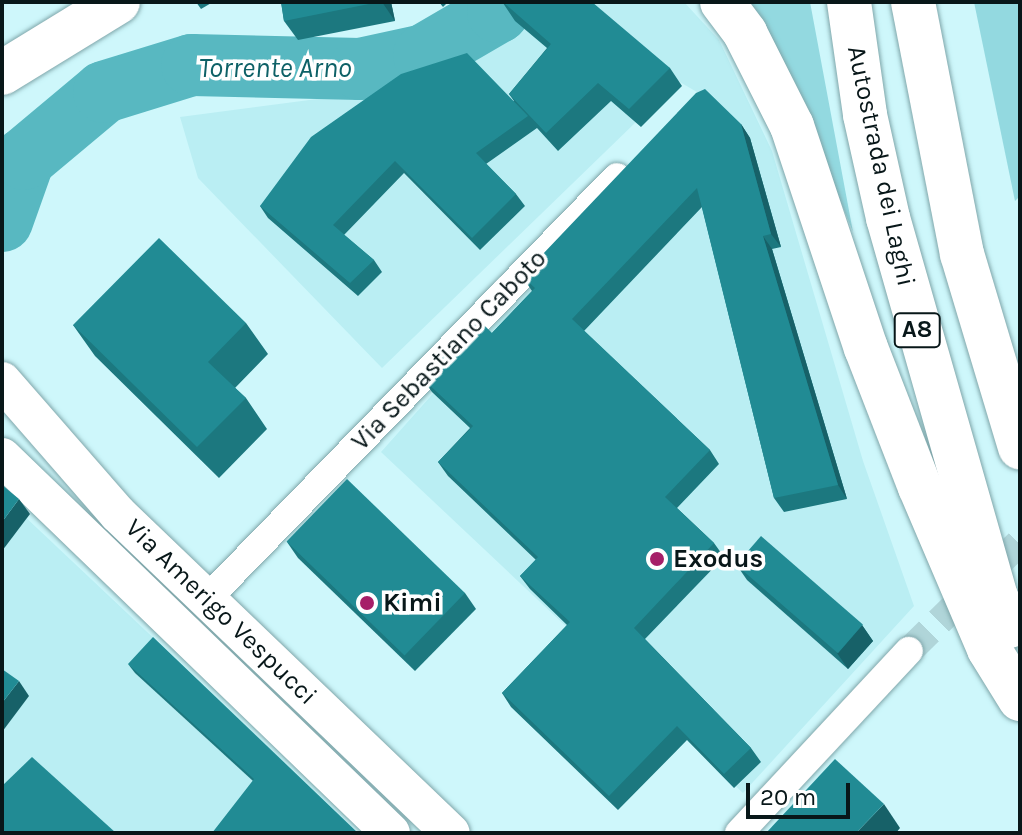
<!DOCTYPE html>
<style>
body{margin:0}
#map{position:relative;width:1022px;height:835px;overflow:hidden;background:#cef7fb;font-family:Karla,sans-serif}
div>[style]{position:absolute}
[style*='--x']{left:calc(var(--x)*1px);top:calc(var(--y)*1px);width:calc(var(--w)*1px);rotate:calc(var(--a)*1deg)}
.built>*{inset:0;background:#baeef3}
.green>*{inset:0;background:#93d9e0}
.river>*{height:62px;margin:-31px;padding:0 31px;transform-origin:31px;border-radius:31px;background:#58b8c1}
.minor-tunnel>*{height:28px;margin-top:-14px;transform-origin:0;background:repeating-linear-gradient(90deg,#b0d5d9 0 28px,transparent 0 42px)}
.roads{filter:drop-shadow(0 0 2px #7fa6aa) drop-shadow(0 0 2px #7fa6aa)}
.minor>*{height:28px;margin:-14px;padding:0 14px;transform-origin:14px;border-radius:14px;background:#fff}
.secondary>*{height:38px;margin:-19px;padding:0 19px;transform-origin:19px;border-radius:19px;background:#fff}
.motorway>*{height:44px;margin:-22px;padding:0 22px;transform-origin:22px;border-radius:22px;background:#fff}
.wall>*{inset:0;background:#1c787f}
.shaded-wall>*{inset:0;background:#176168}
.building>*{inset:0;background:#218b94;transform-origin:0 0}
.dots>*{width:22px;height:22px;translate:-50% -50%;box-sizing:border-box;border:4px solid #fff;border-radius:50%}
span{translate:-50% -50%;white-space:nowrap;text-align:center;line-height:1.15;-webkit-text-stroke:7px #fff;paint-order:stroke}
.shield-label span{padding:2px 6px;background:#fff;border:2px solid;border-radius:6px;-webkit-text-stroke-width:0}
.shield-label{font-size:24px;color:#081719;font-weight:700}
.street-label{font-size:26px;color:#081719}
.poi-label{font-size:26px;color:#081719;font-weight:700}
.left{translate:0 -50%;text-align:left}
.water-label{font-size:28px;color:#0e6167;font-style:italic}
.frame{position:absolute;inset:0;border:4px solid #081719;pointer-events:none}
.scale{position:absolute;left:746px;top:783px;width:104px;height:36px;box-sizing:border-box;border:4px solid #081719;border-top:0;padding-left:10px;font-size:24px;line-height:28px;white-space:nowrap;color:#081719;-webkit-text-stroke:6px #fff;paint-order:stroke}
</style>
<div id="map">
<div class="built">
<div style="clip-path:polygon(522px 2px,684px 2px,719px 40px,772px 151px,863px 461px,914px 606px,743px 793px,381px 452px,487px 333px,714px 102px,673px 78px,636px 122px,382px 368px,198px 178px,180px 117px,317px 99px,447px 65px,495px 30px)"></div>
<div style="clip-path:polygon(2px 495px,270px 748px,356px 833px,2px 833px)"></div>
</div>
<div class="green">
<div style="clip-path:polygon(747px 2px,810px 2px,853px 232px,783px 60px)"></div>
<div style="clip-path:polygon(974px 2px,1020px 2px,1020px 196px,1015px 201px)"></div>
</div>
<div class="river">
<div style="--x:2;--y:221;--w:66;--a:-70.5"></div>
<div style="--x:24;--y:159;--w:104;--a:-39.9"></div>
<div style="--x:104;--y:92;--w:92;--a:-17.1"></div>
<div style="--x:192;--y:65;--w:168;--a:1.4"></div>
<div style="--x:360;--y:69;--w:66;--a:-12.3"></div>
<div style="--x:424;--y:55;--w:86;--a:-30.2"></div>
<div style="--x:498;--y:12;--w:12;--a:-55"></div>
</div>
<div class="minor-tunnel">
<div style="--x:909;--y:651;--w:156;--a:-44.5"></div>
</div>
<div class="roads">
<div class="minor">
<div style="--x:207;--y:599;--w:588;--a:-45.83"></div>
<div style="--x:739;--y:833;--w:249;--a:-47"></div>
</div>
<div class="secondary">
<div style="--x:2;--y:381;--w:176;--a:48.9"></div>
<div style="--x:118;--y:514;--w:461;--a:43.8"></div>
<div style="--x:2;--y:457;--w:541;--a:44.03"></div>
</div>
<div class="motorway">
<div style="--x:722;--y:2;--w:39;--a:53"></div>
<div style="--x:745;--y:33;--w:104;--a:63.2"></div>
<div style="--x:792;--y:126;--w:234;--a:71.6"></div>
<div style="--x:866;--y:348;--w:149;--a:68.8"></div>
<div style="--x:920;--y:487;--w:176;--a:66.9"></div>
<div style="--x:989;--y:649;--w:59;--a:58.2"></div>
<div style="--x:849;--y:2;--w:114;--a:81.9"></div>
<div style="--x:865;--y:115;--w:106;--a:77.4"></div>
<div style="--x:888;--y:218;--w:394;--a:74.1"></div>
<div style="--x:996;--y:597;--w:32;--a:66"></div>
<div style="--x:913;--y:2;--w:257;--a:79"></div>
<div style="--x:962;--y:254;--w:202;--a:73.3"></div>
<div style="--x:2;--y:73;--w:136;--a:-31.5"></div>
</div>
</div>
<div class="wall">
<div style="clip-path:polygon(196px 2px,213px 2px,201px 9px)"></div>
<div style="clip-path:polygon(281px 2px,391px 2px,395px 21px,298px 40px,284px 21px)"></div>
<div style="clip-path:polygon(439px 2px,448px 2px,443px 7px)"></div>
<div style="clip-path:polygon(503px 3px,670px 68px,682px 86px,641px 127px,611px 101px,558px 151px,537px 128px,486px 164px,516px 194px,525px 206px,480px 250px,404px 173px,344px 235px,374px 260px,382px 272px,358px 296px,268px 218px,260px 206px,514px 101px,509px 94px,547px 48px,515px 21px)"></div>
<div style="clip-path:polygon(741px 124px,750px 138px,781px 247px,772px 249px,847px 499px,784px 512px,774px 498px,702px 207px,584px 331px,710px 450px,719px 464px,677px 508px,714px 543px,724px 557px,645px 639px,751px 748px,761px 762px,734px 788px,687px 740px,618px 810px,511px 707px,502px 693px,567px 625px,530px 589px,520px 576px,536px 560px,448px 476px,438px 462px,470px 428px,432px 392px,422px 378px,492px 333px,532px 291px,522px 276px)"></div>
<div style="clip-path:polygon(246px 323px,268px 354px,235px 388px,246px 398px,267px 429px,219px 478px,95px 356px,73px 325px)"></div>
<div style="clip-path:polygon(287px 542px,465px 593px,476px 609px,415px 671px,298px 558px)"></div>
<div style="clip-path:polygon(736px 564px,862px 625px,873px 641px,848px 669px,747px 580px)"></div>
<div style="clip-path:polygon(128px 664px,358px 833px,253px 781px,135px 673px)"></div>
</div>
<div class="shaded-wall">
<div style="clip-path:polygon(382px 2px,391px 2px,395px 21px)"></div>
<div style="clip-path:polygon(741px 124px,750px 138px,781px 247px,771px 234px)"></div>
<div style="clip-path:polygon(763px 236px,772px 249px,847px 499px,838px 485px)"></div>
<div style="clip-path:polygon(19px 499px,30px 514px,2px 551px,2px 522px)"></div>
<div style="clip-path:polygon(862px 625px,873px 641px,848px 669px,837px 653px)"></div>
<div style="clip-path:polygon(19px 681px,29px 696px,2px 732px,2px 703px)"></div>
<div style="clip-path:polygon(884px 804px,900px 828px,896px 833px,856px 833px)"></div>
</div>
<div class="building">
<div style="clip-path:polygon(281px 2px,379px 2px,284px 21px)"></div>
<div style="clip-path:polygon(503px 2px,592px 2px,670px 68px,629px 109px,598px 83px,546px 133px,509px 94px,551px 44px)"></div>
<div style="clip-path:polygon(467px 53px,528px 116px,476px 153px,516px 194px,472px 238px,395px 161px,333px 225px,374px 260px,350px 283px,260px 206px,311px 137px,401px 74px)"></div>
<div style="clip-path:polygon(705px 89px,741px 124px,771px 234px,763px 236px,838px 485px,774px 498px,697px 188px,572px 319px,710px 450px,665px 497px,714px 543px,634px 628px,751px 748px,724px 774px,677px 726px,609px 796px,502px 693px,570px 622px,520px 576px,538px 557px,438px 462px,473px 426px,422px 378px,479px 320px,492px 333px,535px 288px,522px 276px,696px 93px)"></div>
<div style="clip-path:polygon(159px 238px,246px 323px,208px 362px,246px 398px,197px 447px,73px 325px)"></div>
<div style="left:347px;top:479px;width:164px;height:87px;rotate:44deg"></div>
<div style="clip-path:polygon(2px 485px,19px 499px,2px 522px)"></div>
<div style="left:761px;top:536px;width:135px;height:38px;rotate:41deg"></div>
<div style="clip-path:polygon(153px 637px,358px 833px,212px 833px,254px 779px,128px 664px)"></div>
<div style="clip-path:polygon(2px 669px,19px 681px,2px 703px)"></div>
<div style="clip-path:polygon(32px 757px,116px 833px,2px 833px,2px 786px)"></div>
<div style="clip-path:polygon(835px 759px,884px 804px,856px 833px,766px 833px)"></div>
</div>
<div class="dots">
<div style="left:657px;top:559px;background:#a61f68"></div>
<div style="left:367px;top:603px;background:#a61f68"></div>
</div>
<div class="shield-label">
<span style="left:917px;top:330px">A8</span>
</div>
<div class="street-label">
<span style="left:881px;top:166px;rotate:78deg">Autostrada dei Laghi</span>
<span style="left:449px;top:350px;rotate:-46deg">Via Sebastiano Caboto</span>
<span style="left:221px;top:612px;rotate:44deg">Via Amerigo Vespucci</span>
</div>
<div class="poi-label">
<span class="left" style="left:673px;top:559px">Exodus</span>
<span class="left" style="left:383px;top:603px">Kimi</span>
</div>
<div class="water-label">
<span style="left:275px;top:68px">Torrente Arno</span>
</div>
<div class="frame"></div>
<div class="scale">20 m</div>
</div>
